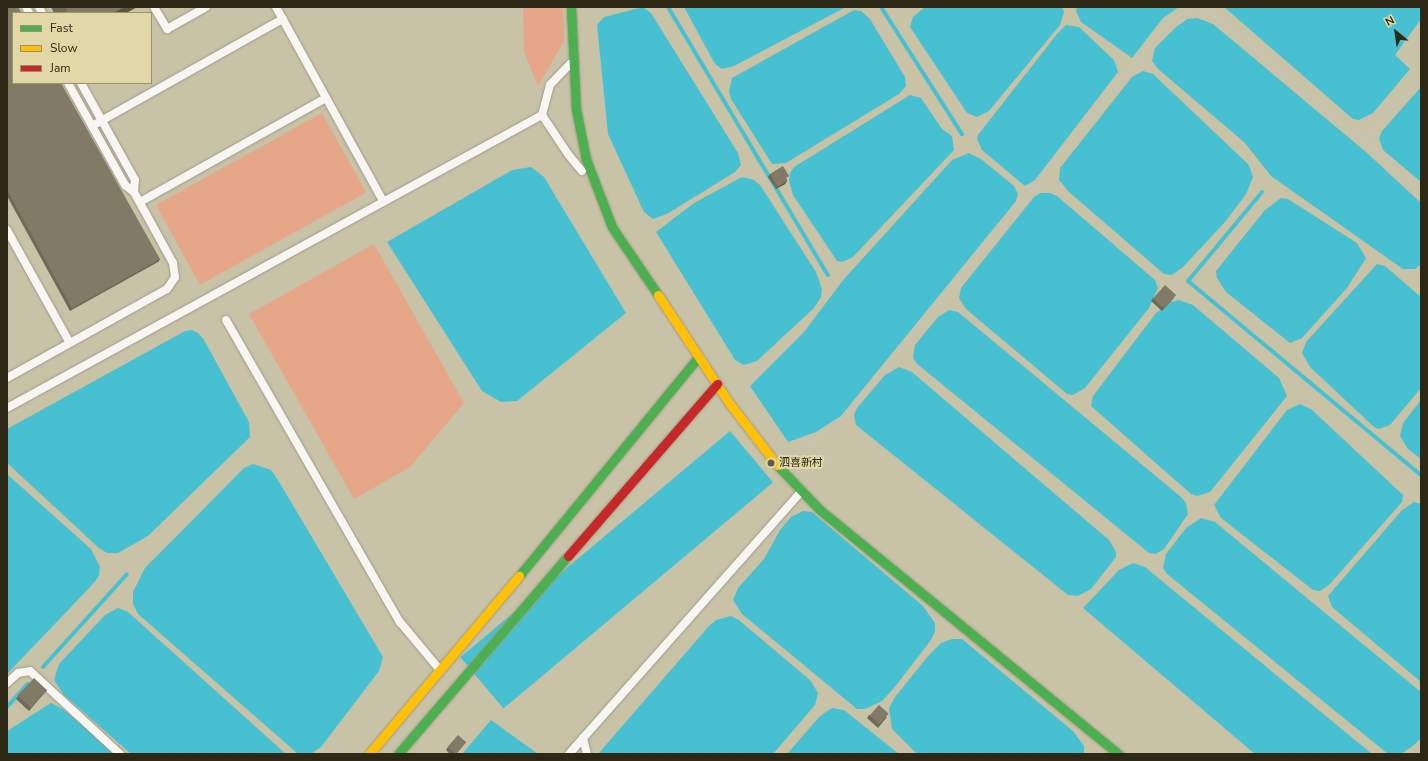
<!DOCTYPE html>
<meta charset="utf-8">
<style>
body{margin:0}
#map{position:relative;width:1428px;height:761px;overflow:hidden;background:#c8c2a7;font-family:"Nunito Sans","Noto Sans SC",sans-serif}
div>[style]{position:absolute}
[style*='--x']{left:calc(var(--x)*1px);top:calc(var(--y)*1px);width:calc(var(--w)*1px);rotate:calc(var(--a)*1deg)}
.green>*{inset:0;background:#e6a688;transform-origin:0 0}
.water>*{inset:0;background:#47c1d1;transform-origin:0 0}
.stream>*{height:4px;margin:-2px;padding:0 2px;transform-origin:2px;border-radius:2px;background:#47c1d1}
.path>*{height:2.5px;margin-top:-1.25px;transform-origin:0;background:repeating-linear-gradient(90deg,#c5c4bb 0 2px,transparent 0 4px)}
.roads{filter:drop-shadow(0 0 1px #9f9a85) drop-shadow(0 0 1px #9f9a85)}
.lane>*{height:8px;margin:-4px;padding:0 4px;transform-origin:4px;border-radius:4px;background:#f7f6f2}
.fast>*{height:9px;margin:-4.5px;padding:0 4.5px;transform-origin:4.5px;border-radius:4.5px;background:#4caf50}
.slow>*{height:9px;margin:-4.5px;padding:0 4.5px;transform-origin:4.5px;border-radius:4.5px;background:#ffc107}
.jam>*{height:9px;margin:-4.5px;padding:0 4.5px;transform-origin:4.5px;border-radius:4.5px;background:#c62828}
.wall>*{inset:0;background:#6f6958}
.shaded-wall>*{inset:0;background:#5a5547;transform-origin:0 0}
.building>*{inset:0;background:#817a66;transform-origin:0 0}
.dots>*{width:11px;height:11px;translate:-50% -50%;box-sizing:border-box;border:2px solid #e2d8a7;border-radius:50%}
span{translate:-50% -50%;white-space:nowrap;text-align:center;line-height:1.15;-webkit-text-stroke:4px #e2d8a7;paint-order:stroke}
.poi-label{font-size:11px;color:#2c2815}
.left{translate:0 -50%;text-align:left}
.frame{position:absolute;inset:0;border:8px solid #2c2815;pointer-events:none}
.legend{position:absolute;left:12px;top:12px;width:140px;height:72px;box-sizing:border-box;background:#e2d8a7;border:1px solid #99926d;margin:0;padding:5px 7px;list-style:none;font-size:12px;color:#2c2815}
.legend li{display:flex;align-items:center;gap:8px;height:20px}
.legend b{width:20px;border:1px solid #99926d}
.north{position:absolute;left:1376px;top:12px;width:40px;height:40px;-webkit-text-stroke:3px #e2d8a7;paint-order:stroke;rotate:331deg;font-size:11px;font-weight:700;line-height:16px;text-align:center;color:#2c2815}
.north::after{content:'';display:block;margin:auto;width:14px;height:18px;background:#2c2815;clip-path:polygon(50% 0,100% 100%,50% 72%,0 100%)}
</style>
<div id="map">
<div class="green">
<div style="clip-path:polygon(523px 7px,563px 7px,564px 41px,538px 86px,524px 52px)"></div>
<div style="left:322px;top:113px;width:91px;height:190px;rotate:61deg"></div>
<div style="clip-path:polygon(374px 244px,464px 403px,410px 467px,354px 499px,249px 314px)"></div>
</div>
<div class="water">
<div style="clip-path:polygon(643px 7px,651px 13px,738px 153px,741px 165px,735px 172px,667px 214px,653px 219px,644px 212px,608px 134px,597px 25px,604px 17px)"></div>
<div style="clip-path:polygon(684px 7px,846px 7px,734px 66px,722px 69px,715px 64px)"></div>
<div style="clip-path:polygon(925px 7px,1062px 7px,1064px 12px,1060px 25px,989px 111px,977px 117px,967px 113px,910px 27px,913px 17px)"></div>
<div style="clip-path:polygon(1077px 7px,1179px 7px,1163px 18px,1132px 58px,1081px 22px,1076px 11px)"></div>
<div style="clip-path:polygon(1224px 7px,1421px 7px,1421px 19px,1395px 55px,1410px 69px,1373px 113px,1359px 120px,1353px 119px)"></div>
<div style="clip-path:polygon(854px 10px,861px 11px,870px 19px,905px 77px,906px 86px,899px 94px,786px 163px,772px 164px,731px 99px,729px 91px,732px 78px)"></div>
<div style="clip-path:polygon(1197px 18px,1213px 24px,1366px 152px,1421px 203px,1421px 264px,1415px 269px,1403px 269px,1271px 176px,1245px 143px,1158px 69px,1152px 61px,1155px 48px,1175px 28px,1187px 19px)"></div>
<div style="clip-path:polygon(1066px 25px,1079px 27px,1114px 60px,1118px 72px,1035px 180px,1025px 186px,982px 150px,977px 139px,978px 135px,1057px 34px)"></div>
<div style="clip-path:polygon(1143px 71px,1153px 74px,1249px 165px,1253px 177px,1246px 194px,1225px 222px,1183px 267px,1172px 275px,1164px 274px,1069px 192px,1059px 180px,1060px 168px,1132px 77px)"></div>
<div style="clip-path:polygon(1421px 87px,1421px 182px,1383px 150px,1379px 138px,1382px 131px)"></div>
<div style="clip-path:polygon(910px 95px,921px 98px,942px 129px,952px 136px,954px 150px,853px 257px,842px 262px,837px 261px,793px 195px,789px 181px,790px 173px,794px 167px)"></div>
<div style="clip-path:polygon(969px 153px,981px 159px,1014px 186px,1018px 194px,1016px 201px,841px 416px,816px 432px,788px 442px,750px 386px,804px 332px,844px 279px,952px 160px)"></div>
<div style="clip-path:polygon(531px 167px,544px 177px,626px 313px,517px 401px,501px 402px,482px 391px,387px 242px,512px 170px)"></div>
<div style="clip-path:polygon(742px 177px,754px 180px,760px 185px,816px 272px,822px 289px,821px 297px,814px 308px,757px 361px,744px 365px,735px 360px,656px 232px,694px 203px)"></div>
<div style="clip-path:polygon(1040px 193px,1050px 193px,1057px 196px,1155px 280px,1158px 288px,1149px 308px,1085px 388px,1073px 395px,1067px 394px,966px 309px,959px 298px,961px 288px,1034px 197px)"></div>
<div style="clip-path:polygon(1281px 198px,1288px 199px,1357px 243px,1366px 258px,1347px 288px,1302px 338px,1290px 343px,1226px 292px,1217px 278px,1216px 271px,1265px 210px)"></div>
<div style="clip-path:polygon(1377px 264px,1385px 266px,1421px 297px,1421px 388px,1390px 425px,1379px 429px,1374px 427px,1310px 367px,1302px 353px,1306px 342px)"></div>
<div style="clip-path:polygon(1179px 300px,1193px 305px,1279px 378px,1287px 396px,1210px 492px,1197px 496px,1191px 494px,1091px 406px,1093px 396px,1156px 313px,1171px 302px)"></div>
<div style="clip-path:polygon(949px 310px,958px 312px,1181px 497px,1186px 503px,1188px 514px,1164px 549px,1156px 554px,1149px 553px,916px 363px,913px 357px,915px 345px,938px 317px)"></div>
<div style="clip-path:polygon(192px 330px,198px 333px,204px 340px,249px 422px,250px 437px,148px 536px,118px 553px,107px 553px,99px 548px,7px 463px,7px 429px,185px 331px)"></div>
<div style="clip-path:polygon(899px 367px,912px 372px,1109px 540px,1116px 552px,1116px 557px,1091px 589px,1078px 596px,1068px 595px,856px 425px,854px 415px,857px 408px,885px 375px)"></div>
<div style="clip-path:polygon(1421px 400px,1421px 459px,1408px 449px,1400px 436px,1403px 423px)"></div>
<div style="clip-path:polygon(1300px 404px,1311px 409px,1403px 495px,1402px 502px,1329px 585px,1320px 591px,1313px 590px,1221px 518px,1214px 505px,1287px 410px)"></div>
<div style="left:730px;top:431px;width:67px;height:352px;rotate:50deg"></div>
<div style="clip-path:polygon(253px 464px,271px 470px,278px 480px,383px 657px,379px 671px,321px 747px,311px 754px,297px 753px,138px 614px,133px 604px,133px 592px,145px 568px,244px 468px)"></div>
<div style="clip-path:polygon(7px 474px,91px 549px,100px 567px,99px 576px,92px 585px,7px 674px)"></div>
<div style="clip-path:polygon(1414px 502px,1421px 504px,1421px 682px,1332px 607px,1328px 596px,1402px 510px)"></div>
<div style="clip-path:polygon(803px 511px,812px 512px,923px 606px,935px 623px,935px 631px,931px 640px,894px 688px,882px 701px,865px 709px,857px 709px,742px 614px,733px 600px,738px 588px,764px 559px,780px 530px,791px 517px)"></div>
<div style="clip-path:polygon(1201px 518px,1215px 522px,1421px 692px,1421px 738px,1414px 745px,1401px 754px,1388px 754px,1167px 574px,1163px 568px,1166px 554px,1186px 528px)"></div>
<div style="clip-path:polygon(1133px 563px,1145px 567px,1372px 754px,1255px 754px,1083px 608px,1119px 570px)"></div>
<div style="clip-path:polygon(118px 608px,128px 612px,286px 754px,131px 754px,64px 695px,54px 680px,59px 664px,105px 615px)"></div>
<div style="clip-path:polygon(731px 616px,739px 620px,810px 680px,818px 693px,815px 705px,773px 754px,598px 754px,709px 626px,716px 620px)"></div>
<div style="clip-path:polygon(952px 639px,962px 639px,1073px 731px,1084px 746px,1084px 754px,917px 754px,892px 729px,889px 708px,895px 697px,929px 655px,941px 643px)"></div>
<div style="clip-path:polygon(51px 703px,63px 709px,116px 754px,7px 754px,7px 731px)"></div>
<div style="clip-path:polygon(832px 708px,844px 710px,899px 754px,787px 754px,820px 716px)"></div>
<div style="clip-path:polygon(491px 720px,538px 754px,462px 754px)"></div>
</div>
<div class="stream">
<div style="--x:668;--y:7;--w:312;--a:59.2"></div>
<div style="--x:881;--y:7;--w:151;--a:57.5"></div>
<div style="--x:1262;--y:192;--w:116;--a:129.7"></div>
<div style="--x:1188;--y:281;--w:303;--a:39.8"></div>
<div style="--x:43;--y:667;--w:125;--a:-47.9"></div>
<div style="--x:7;--y:707;--w:31;--a:-48"></div>
</div>
<div class="path">
<div style="--x:1363;--y:139;--w:85;--a:-46.9"></div>
<div style="--x:791;--y:456;--w:67;--a:-35.8"></div>
<div style="--x:845;--y:417;--w:495;--a:-50.7"></div>
<div style="--x:1158;--y:34;--w:30;--a:-41"></div>
<div style="--x:1181;--y:14;--w:11;--a:-27"></div>
<div style="--x:1191;--y:9;--w:11;--a:0"></div>
<div style="--x:1202;--y:9;--w:10;--a:29"></div>
<div style="--x:1211;--y:14;--w:24;--a:36"></div>
<div style="--x:1230;--y:28;--w:160;--a:40.4"></div>
<div style="--x:1352;--y:132;--w:21;--a:31"></div>
<div style="--x:1370;--y:143;--w:71;--a:43.9"></div>
</div>
<div class="roads">
<div class="lane">
<div style="--x:26;--y:7;--w:7;--a:63"></div>
<div style="--x:39;--y:7;--w:7;--a:63"></div>
<div style="--x:154;--y:7;--w:26;--a:59"></div>
<div style="--x:167;--y:29;--w:45;--a:-29.4"></div>
<div style="--x:276;--y:7;--w:222;--a:61.1"></div>
<div style="--x:570;--y:64;--w:29;--a:134"></div>
<div style="--x:550;--y:85;--w:31;--a:105"></div>
<div style="--x:542;--y:115;--w:47;--a:56.3"></div>
<div style="--x:568;--y:154;--w:22;--a:51"></div>
<div style="--x:81;--y:83;--w:111;--a:60.9"></div>
<div style="--x:135;--y:180;--w:12;--a:95"></div>
<div style="--x:92;--y:126;--w:219;--a:-29.3"></div>
<div style="--x:140;--y:202;--w:213;--a:-29.2"></div>
<div style="--x:7;--y:230;--w:129;--a:60.9"></div>
<div style="--x:226;--y:320;--w:349;--a:60.1"></div>
<div style="--x:400;--y:622;--w:62;--a:50.2"></div>
<div style="--x:7;--y:378;--w:183;--a:-29.1"></div>
<div style="--x:167;--y:289;--w:14;--a:-56"></div>
<div style="--x:175;--y:277;--w:14;--a:-98"></div>
<div style="--x:173;--y:263;--w:81;--a:-118.8"></div>
<div style="--x:134;--y:192;--w:11;--a:-142"></div>
<div style="--x:125;--y:185;--w:117;--a:-119.2"></div>
<div style="--x:7;--y:408;--w:610;--a:-28.71"></div>
<div style="--x:7;--y:683;--w:15;--a:-42"></div>
<div style="--x:18;--y:673;--w:12;--a:-9"></div>
<div style="--x:30;--y:671;--w:122;--a:42.7"></div>
<div style="--x:583;--y:738;--w:16;--a:76"></div>
<div style="--x:569;--y:754;--w:350;--a:-48.5"></div>
</div>
<div class="fast">
<div style="--x:571;--y:7;--w:102;--a:87.2"></div>
<div style="--x:576;--y:109;--w:51;--a:78.7"></div>
<div style="--x:586;--y:159;--w:73;--a:69.1"></div>
<div style="--x:612;--y:227;--w:82;--a:55.9"></div>
<div style="--x:777;--y:465;--w:61;--a:46.3"></div>
<div style="--x:819;--y:509;--w:387;--a:39.3"></div>
<div style="--x:519;--y:576;--w:283;--a:-50.7"></div>
<div style="--x:398;--y:754;--w:261;--a:-49.4"></div>
</div>
<div class="slow">
<div style="--x:658;--y:295;--w:131;--a:56.6"></div>
<div style="--x:730;--y:404;--w:77;--a:52.4"></div>
<div style="--x:369;--y:754;--w:233;--a:-49.9"></div>
</div>
<div class="jam">
<div style="--x:568;--y:556;--w:228;--a:-49.1"></div>
</div>
</div>
<div class="wall">
<div style="clip-path:polygon(7px 7px,158px 262px,70px 311px,7px 196px)"></div>
<div style="clip-path:polygon(51px 7px,137px 7px,126px 13px,54px 13px)"></div>
<div style="clip-path:polygon(770px 174px,787px 179px,787px 181px,785px 184px,776px 189px,768px 177px)"></div>
<div style="clip-path:polygon(1153px 298px,1174px 298px,1162px 311px,1151px 301px)"></div>
<div style="clip-path:polygon(47px 690px,29px 711px,16px 699px,18px 696px)"></div>
<div style="clip-path:polygon(869px 715px,887px 717px,878px 728px,867px 718px)"></div>
<div style="clip-path:polygon(466px 742px,456px 754px,450px 754px,446px 750px,448px 747px)"></div>
</div>
<div class="shaded-wall">
<div style="clip-path:polygon(124px 7px,137px 7px,126px 13px,113px 13px)"></div>
<div style="clip-path:polygon(787px 181px,785px 184px,776px 189px,778px 187px)"></div>
<div style="left:160px;top:259px;width:4px;height:101px;rotate:124deg"></div>
</div>
<div class="building">
<div style="clip-path:polygon(7px 7px,18px 7px,22px 13px,13px 13px,13px 83px,61px 83px,160px 259px,72px 308px,7px 190px)"></div>
<div style="clip-path:polygon(65px 7px,124px 7px,113px 13px,68px 13px)"></div>
<div style="clip-path:polygon(783px 166px,789px 176px,786px 178px,787px 181px,778px 187px,770px 174px)"></div>
<div style="left:1165px;top:285px;width:15px;height:18px;rotate:42deg"></div>
<div style="left:34px;top:678px;width:18px;height:24px;rotate:43deg"></div>
<div style="left:879px;top:705px;width:13px;height:14px;rotate:42deg"></div>
<div style="left:458px;top:735px;width:11px;height:16px;rotate:41deg"></div>
</div>
<div class="dots">
<div style="left:771px;top:463px;background:#635e48"></div>
</div>
<div class="poi-label">
<span class="left" style="left:779px;top:463px">泗喜新村</span>
</div>
<div class="frame"></div>
<ul class="legend">
<li><b style="height:5px;background:#4caf50"></b>Fast</li>
<li><b style="height:5px;background:#ffc107"></b>Slow</li>
<li><b style="height:5px;background:#c62828"></b>Jam</li>
</ul>
<div class="north">N</div>
</div>
